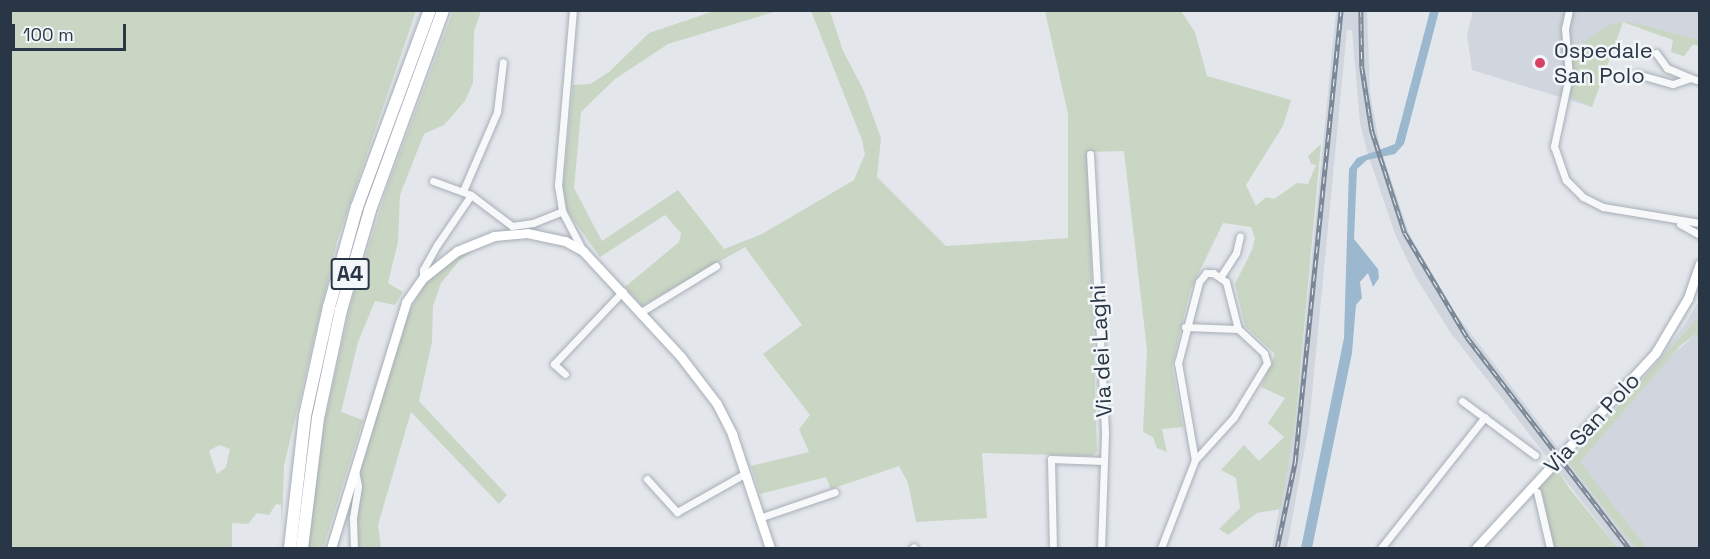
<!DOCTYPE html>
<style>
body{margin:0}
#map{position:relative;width:1710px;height:559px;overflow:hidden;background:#e3e7ec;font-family:"Space Grotesk",sans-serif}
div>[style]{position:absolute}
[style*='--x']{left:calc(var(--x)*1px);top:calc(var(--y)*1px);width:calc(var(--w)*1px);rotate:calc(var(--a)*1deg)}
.built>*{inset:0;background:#d1d6de}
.green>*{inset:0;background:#cad6c4}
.water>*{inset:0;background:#9cb8ce}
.roads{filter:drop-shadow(0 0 2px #a7aeb7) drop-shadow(0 0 2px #a7aeb7)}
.street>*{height:7px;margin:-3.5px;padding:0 3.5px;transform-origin:3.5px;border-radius:3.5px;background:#f6f8fa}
.secondary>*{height:9px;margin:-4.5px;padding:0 4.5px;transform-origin:4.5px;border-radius:4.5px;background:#fff}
.highway>*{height:12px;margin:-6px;padding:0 6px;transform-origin:6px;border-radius:6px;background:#fff}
.rail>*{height:4.5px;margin-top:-2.25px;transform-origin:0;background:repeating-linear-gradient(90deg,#f3f6f9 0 7px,#7b8897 0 14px);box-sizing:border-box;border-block:2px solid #7b8897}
.dots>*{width:16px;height:16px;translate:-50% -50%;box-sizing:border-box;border:3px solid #f3f6f9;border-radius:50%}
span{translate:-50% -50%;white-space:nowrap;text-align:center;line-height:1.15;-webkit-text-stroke:5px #f3f6f9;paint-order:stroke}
.shield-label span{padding:2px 4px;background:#f3f6f9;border:2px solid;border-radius:4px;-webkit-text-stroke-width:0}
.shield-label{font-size:21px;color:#293646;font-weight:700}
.poi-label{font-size:22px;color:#293646}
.left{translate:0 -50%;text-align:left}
.street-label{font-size:22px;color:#293646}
.frame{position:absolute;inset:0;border:12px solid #293646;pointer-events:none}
.scale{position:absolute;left:12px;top:24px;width:114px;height:27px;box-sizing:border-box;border:3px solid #293646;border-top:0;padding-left:8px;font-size:18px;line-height:21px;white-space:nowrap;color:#293646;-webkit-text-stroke:4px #f3f6f9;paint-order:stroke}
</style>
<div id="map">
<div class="built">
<div style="clip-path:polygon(1336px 11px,1367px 11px,1370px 93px,1380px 147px,1410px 236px,1456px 314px,1635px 548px,1618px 548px,1450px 332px,1415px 276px,1395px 234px,1367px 151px,1360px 123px,1352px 30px,1347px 30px,1309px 425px,1287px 548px,1272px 548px,1296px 417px)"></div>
<div style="clip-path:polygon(1473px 11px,1699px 11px,1699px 46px,1693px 44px,1684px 56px,1671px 52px,1673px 40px,1623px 22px,1592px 107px,1472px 70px,1467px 34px)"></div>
<div style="clip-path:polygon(1699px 301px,1699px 316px,1652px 368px,1684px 326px)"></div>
<div style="clip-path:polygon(1696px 334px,1700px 339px,1699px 548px,1647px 548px,1579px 462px,1665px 361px)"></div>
</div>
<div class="green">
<div style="clip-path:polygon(evenodd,10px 11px,416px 11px,337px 241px,284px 466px,282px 526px,281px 505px,276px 504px,269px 515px,257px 513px,248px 524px,232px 523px,232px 548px,11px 548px,10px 11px,219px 445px,230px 449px,226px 467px,217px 474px,209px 451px,219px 445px)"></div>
<div style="clip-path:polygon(453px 11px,481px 11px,474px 31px,473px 83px,465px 101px,444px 125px,424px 134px,400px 195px,398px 242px,388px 283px,403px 292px,395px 305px,375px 301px,358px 342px,341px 412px,363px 420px,323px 548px,308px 548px,317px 455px,351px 303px,386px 191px)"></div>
<div style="clip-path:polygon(714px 11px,777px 11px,668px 44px,615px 79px,581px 112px,574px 188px,602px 241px,678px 190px,724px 249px,762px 234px,854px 180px,865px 154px,862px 140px,811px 11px,830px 11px,843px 51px,863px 89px,881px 138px,877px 177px,946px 246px,1068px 238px,1068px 114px,1045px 11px,1181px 11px,1195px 32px,1207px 76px,1291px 100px,1283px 126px,1246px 185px,1256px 206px,1266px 197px,1274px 199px,1297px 183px,1308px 184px,1316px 165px,1311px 164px,1308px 156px,1321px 144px,1296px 417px,1281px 509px,1257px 513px,1228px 535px,1219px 529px,1240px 508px,1236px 478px,1221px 470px,1244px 445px,1259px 461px,1284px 437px,1268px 423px,1285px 398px,1261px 387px,1275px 354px,1245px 326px,1235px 284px,1252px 250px,1255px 238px,1251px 227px,1223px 223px,1190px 291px,1172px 366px,1183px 427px,1162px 429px,1167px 452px,1157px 448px,1153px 437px,1143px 432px,1147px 350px,1124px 151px,1088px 152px,1097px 452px,1092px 456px,982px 453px,987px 518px,916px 522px,908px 483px,899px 466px,831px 489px,826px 477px,760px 494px,751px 466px,809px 452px,799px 429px,810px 415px,763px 354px,802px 325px,745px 247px,642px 306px,625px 287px,679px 242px,681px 233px,665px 215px,600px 257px,567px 211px,563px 189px,573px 85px,590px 84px,609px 72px,649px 33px)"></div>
<div style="clip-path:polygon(1623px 22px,1592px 107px,1568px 96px,1574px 49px,1609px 25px,1623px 22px,1631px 22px,1699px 40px,1699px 46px,1693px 44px,1684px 56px,1671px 52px,1673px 40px)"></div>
<div style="clip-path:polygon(485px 242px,459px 261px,441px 283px,433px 306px,432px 342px,419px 401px,507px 495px,499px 504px,411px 412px,378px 525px,381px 548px,358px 548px,356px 521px,361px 465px,367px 450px,364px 449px,404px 321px,426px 282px,453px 259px)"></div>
<div style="clip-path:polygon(1699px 316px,1698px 342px,1696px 334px,1681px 345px,1580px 462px,1647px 548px,1635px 548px,1568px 462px)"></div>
<div style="clip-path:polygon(1557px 469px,1569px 488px,1618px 548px,1553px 548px,1539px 488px)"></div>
</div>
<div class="water">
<div style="clip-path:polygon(1430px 11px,1439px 11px,1404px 144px,1395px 154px,1367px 160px,1357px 169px,1354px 239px,1378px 269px,1379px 278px,1373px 287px,1368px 273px,1360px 282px,1362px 298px,1356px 305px,1352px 353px,1312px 548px,1301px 548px,1344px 338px,1349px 169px,1357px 158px,1395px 144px)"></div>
</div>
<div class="roads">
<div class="street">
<div style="--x:573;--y:10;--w:176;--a:94.9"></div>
<div style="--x:558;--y:185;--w:26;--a:81"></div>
<div style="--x:562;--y:211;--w:45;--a:62.3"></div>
<div style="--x:1569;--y:10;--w:19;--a:102"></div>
<div style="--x:1565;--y:29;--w:47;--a:85.1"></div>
<div style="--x:1569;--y:76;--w:72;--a:102.1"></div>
<div style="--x:1554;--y:146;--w:36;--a:71"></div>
<div style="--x:1566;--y:180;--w:24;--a:45"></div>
<div style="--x:1583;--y:197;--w:22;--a:27"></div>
<div style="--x:1603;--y:207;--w:98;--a:9.4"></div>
<div style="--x:1656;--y:53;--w:19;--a:54"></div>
<div style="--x:1667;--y:68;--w:25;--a:23"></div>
<div style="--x:1637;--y:74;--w:37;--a:16"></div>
<div style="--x:1673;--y:84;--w:18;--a:-19"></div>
<div style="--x:1690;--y:78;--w:10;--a:17"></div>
<div style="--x:1090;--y:154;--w:280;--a:86.9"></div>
<div style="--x:1105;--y:434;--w:114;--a:92"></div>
<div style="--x:433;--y:181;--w:40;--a:20.2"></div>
<div style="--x:471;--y:195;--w:51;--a:37.1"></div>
<div style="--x:512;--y:226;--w:21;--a:-8"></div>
<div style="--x:533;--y:223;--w:31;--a:-22"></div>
<div style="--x:463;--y:191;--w:86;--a:-66.7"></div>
<div style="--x:497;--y:112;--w:50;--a:-83.2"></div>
<div style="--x:1680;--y:224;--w:23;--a:29"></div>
<div style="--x:1221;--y:276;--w:27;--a:-57"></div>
<div style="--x:1236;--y:253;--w:17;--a:-77"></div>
<div style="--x:423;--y:278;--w:8;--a:-90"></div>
<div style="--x:423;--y:270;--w:29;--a:-61"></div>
<div style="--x:437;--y:245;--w:60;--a:-55.8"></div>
<div style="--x:641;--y:312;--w:88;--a:-31.5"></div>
<div style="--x:1185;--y:327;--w:53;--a:2.2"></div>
<div style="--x:565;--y:374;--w:15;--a:-138"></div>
<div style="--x:554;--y:364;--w:100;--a:-46.6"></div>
<div style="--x:1462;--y:401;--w:91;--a:36.5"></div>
<div style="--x:647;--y:479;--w:45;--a:47.7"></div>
<div style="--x:677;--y:512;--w:79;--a:-29.5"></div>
<div style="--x:1537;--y:492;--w:57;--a:76.9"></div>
<div style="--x:759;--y:518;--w:80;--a:-18.9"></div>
<div style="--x:354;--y:548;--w:30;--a:-92"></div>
<div style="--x:353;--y:518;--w:32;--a:-81"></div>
<div style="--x:358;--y:486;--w:15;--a:-101"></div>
<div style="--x:913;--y:548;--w:1;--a:-45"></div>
<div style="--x:1053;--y:548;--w:89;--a:-91.3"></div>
<div style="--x:1051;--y:459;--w:53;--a:2.2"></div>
<div style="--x:1161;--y:548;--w:94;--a:-68.9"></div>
<div style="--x:1195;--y:460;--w:58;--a:-47.8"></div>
<div style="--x:1234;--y:417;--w:63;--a:-58.6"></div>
<div style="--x:1267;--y:363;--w:10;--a:-107"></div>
<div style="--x:1264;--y:353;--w:35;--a:-137"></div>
<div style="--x:1238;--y:329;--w:49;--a:-104.3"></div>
<div style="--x:1226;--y:282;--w:16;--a:-145"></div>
<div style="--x:1213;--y:273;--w:7;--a:180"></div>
<div style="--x:1206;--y:273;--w:11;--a:128"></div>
<div style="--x:1199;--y:282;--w:84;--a:104.5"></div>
<div style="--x:1178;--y:363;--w:98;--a:80.1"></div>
<div style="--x:1381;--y:548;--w:167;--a:-51.6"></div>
</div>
<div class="secondary">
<div style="--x:331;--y:548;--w:257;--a:-73"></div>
<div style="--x:406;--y:302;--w:29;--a:-55"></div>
<div style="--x:423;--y:278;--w:43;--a:-38.5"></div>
<div style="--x:457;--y:251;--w:40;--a:-22"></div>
<div style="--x:494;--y:236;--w:33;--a:-5"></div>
<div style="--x:527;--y:233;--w:39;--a:12"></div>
<div style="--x:565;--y:241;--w:21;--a:29"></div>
<div style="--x:583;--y:251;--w:144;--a:47.2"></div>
<div style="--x:681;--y:357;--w:59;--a:52.5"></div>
<div style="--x:717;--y:404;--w:34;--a:63"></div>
<div style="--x:732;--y:434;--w:120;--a:71.6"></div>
<div style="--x:1476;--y:548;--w:266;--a:-47.4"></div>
<div style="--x:1656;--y:352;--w:63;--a:-59.3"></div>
<div style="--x:1688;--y:298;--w:36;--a:-71"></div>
</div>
<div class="highway">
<div style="--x:290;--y:548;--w:133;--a:-83.5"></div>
<div style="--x:305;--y:416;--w:112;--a:-77.6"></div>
<div style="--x:329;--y:307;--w:104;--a:-74.4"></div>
<div style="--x:357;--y:207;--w:210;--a:-69.7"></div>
<div style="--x:302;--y:548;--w:131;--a:-83"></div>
<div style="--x:318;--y:418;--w:110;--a:-78"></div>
<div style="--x:341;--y:310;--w:104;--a:-73.8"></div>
<div style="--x:370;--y:210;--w:213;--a:-69.9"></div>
</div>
</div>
<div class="rail">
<div style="--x:1361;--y:10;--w:57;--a:89"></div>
<div style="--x:1362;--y:67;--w:65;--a:81.1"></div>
<div style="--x:1372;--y:131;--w:107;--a:72.1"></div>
<div style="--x:1405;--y:233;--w:121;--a:59.2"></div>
<div style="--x:1467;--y:337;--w:266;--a:52.5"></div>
<div style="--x:1277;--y:548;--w:88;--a:-78.2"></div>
<div style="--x:1295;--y:462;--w:454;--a:-84.2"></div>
</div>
<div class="dots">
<div style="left:1540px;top:63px;background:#d84163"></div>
</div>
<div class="shield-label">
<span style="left:350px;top:274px">A4</span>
</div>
<div class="poi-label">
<span class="left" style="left:1554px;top:63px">Ospedale<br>San Polo</span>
</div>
<div class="street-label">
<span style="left:1101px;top:351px;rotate:-93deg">Via dei Laghi</span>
<span style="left:1592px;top:423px;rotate:-47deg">Via San Polo</span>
</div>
<div class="frame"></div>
<div class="scale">100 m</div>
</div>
